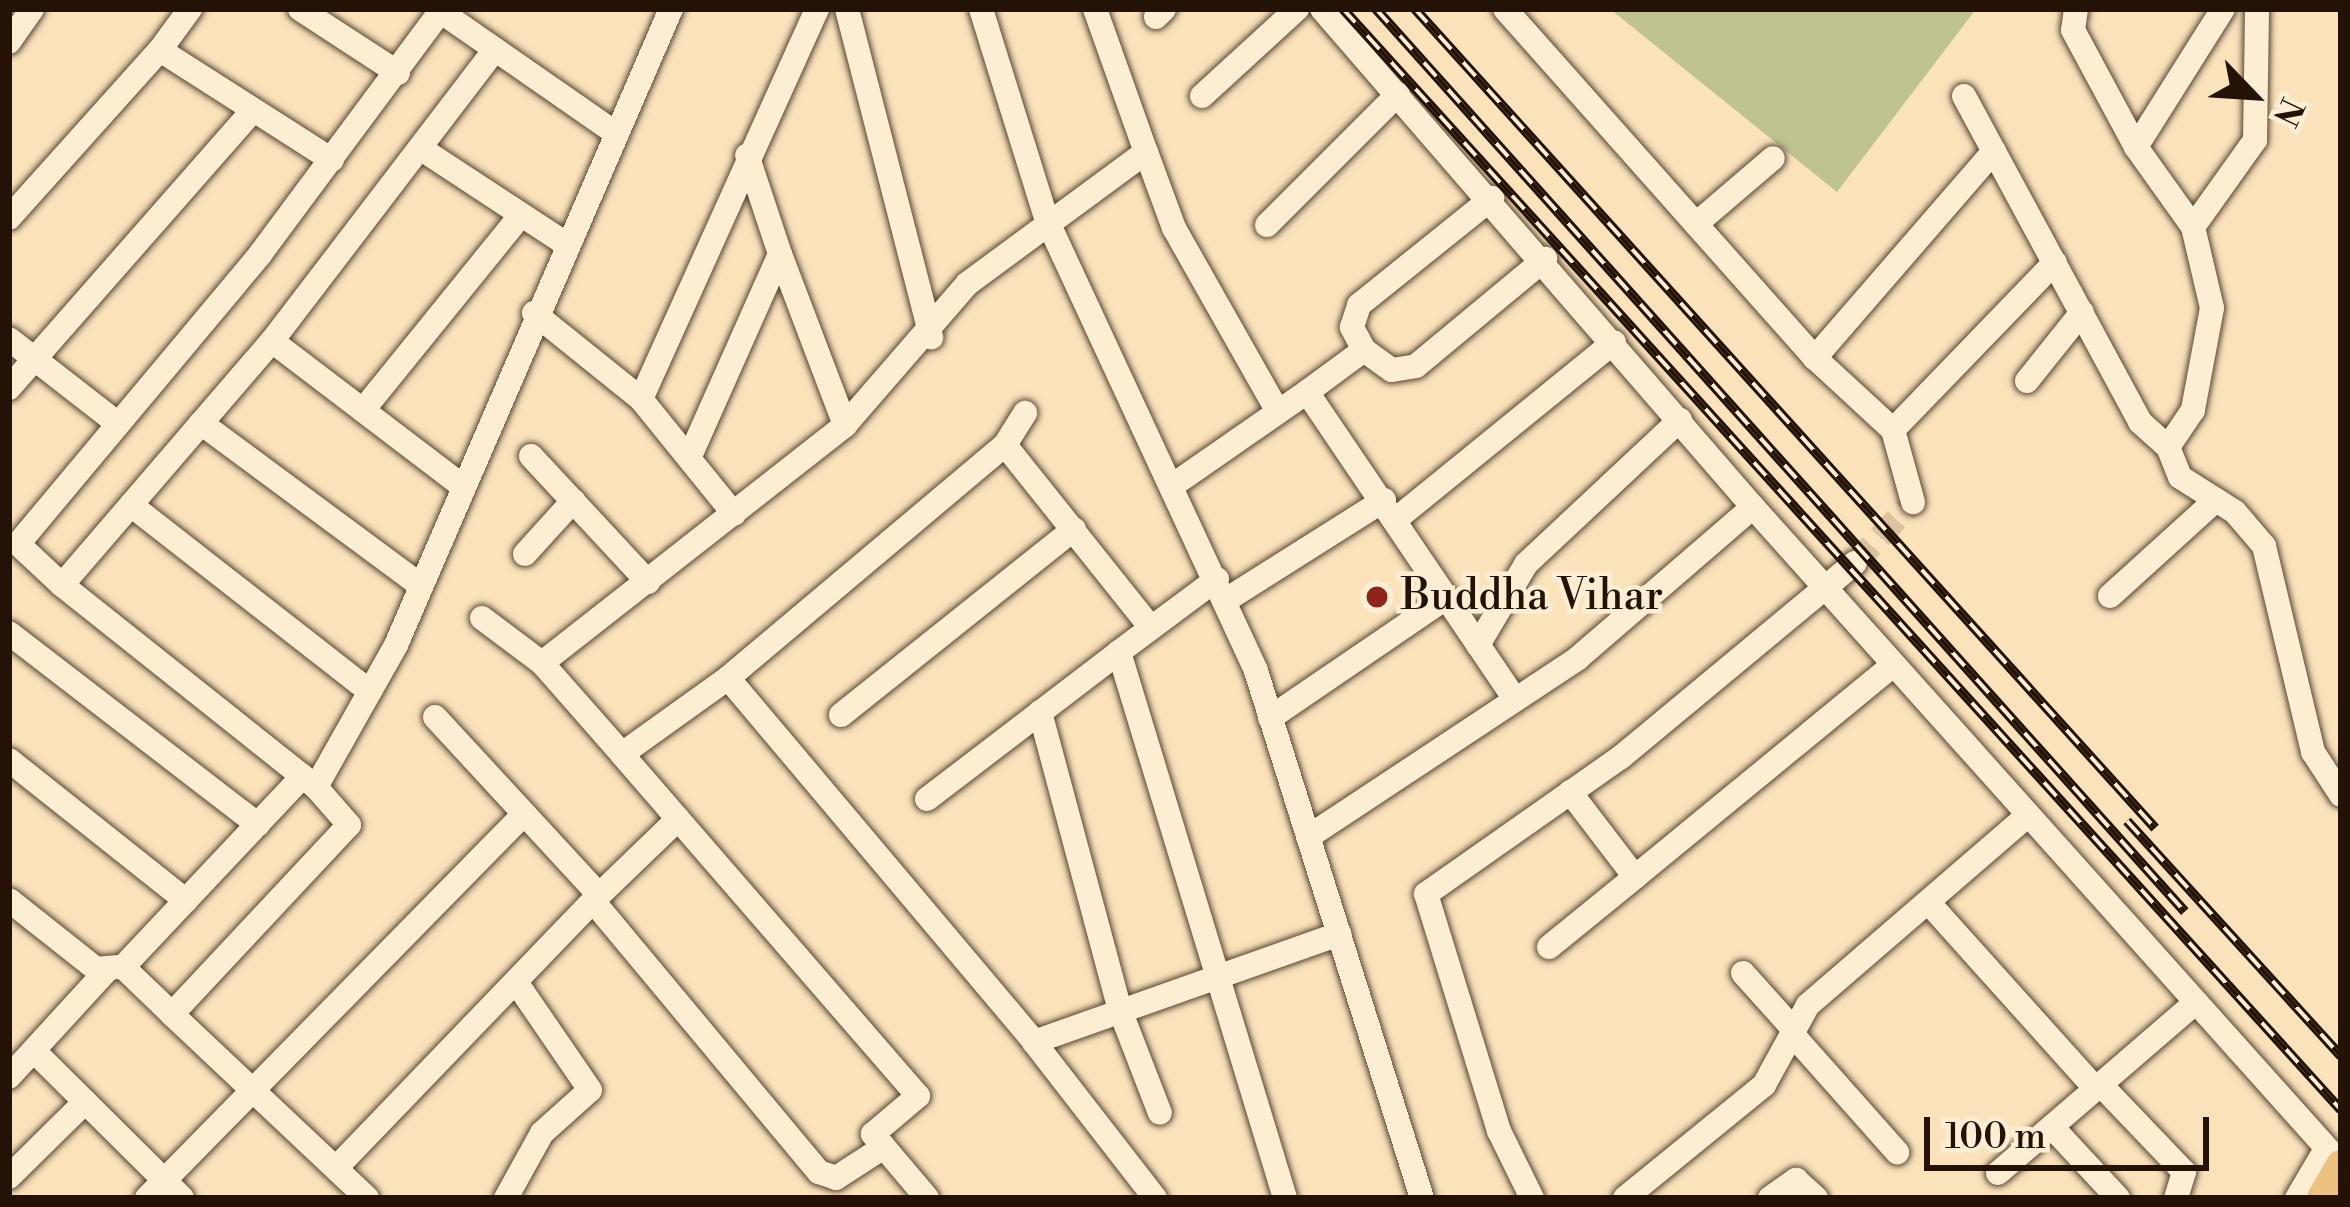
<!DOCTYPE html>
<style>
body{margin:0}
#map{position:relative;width:2350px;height:1207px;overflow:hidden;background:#fae3bb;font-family:"Libre Bodoni",serif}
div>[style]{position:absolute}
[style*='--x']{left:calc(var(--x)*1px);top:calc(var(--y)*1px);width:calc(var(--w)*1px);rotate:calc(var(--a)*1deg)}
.green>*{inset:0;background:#bfc390}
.minor-tunnel>*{height:24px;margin-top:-12px;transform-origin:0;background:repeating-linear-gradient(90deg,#dac4a0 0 24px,transparent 0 36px)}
.roads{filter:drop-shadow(0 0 3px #594632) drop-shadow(0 0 3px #594632)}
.minor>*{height:24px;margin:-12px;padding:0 12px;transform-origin:12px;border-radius:12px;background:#fcedd3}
.major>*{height:30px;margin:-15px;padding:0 15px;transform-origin:15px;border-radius:15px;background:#edc27e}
.rail>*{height:10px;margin-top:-5px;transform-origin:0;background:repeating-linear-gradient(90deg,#fcedd3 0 18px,#231205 0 36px);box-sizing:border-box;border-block:3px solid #231205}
.dots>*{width:33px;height:33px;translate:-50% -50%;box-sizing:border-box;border:6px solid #fcedd3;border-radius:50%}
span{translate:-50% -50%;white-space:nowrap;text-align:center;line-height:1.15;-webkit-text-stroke:9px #fcedd3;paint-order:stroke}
.poi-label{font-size:42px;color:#231205}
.left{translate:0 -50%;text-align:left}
.frame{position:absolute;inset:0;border:12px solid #231205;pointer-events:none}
.north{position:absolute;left:2194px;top:36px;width:120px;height:120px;-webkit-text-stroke:9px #fcedd3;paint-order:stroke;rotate:115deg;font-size:33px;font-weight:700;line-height:48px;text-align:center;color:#231205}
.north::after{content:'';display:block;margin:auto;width:42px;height:54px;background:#231205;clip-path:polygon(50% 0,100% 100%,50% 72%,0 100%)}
.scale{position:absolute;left:1924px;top:1117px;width:285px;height:54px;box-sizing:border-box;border:6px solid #231205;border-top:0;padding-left:15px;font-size:36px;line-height:42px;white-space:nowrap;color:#231205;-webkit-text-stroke:9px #fcedd3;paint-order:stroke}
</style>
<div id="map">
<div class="green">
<div style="clip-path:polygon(1610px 9px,1976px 9px,1837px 192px)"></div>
</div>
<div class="minor-tunnel">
<div style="--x:1855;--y:563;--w:84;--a:-46.4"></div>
</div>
<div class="roads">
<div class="minor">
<div style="--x:190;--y:9;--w:51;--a:126.2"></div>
<div style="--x:160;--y:50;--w:204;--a:32.6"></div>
<div style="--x:300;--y:9;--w:117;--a:33.1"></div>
<div style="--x:437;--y:9;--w:219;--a:34.8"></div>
<div style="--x:847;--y:9;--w:339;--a:75.6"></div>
<div style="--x:981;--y:9;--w:219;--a:72.7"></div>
<div style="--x:1046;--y:218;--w:499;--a:65.1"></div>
<div style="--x:1256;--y:671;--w:553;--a:72.52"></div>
<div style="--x:1095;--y:9;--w:152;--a:70.4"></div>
<div style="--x:1322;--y:9;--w:659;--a:49.13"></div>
<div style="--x:1505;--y:9;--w:467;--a:48.4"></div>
<div style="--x:2076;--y:9;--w:21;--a:98"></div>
<div style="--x:2073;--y:30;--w:133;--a:61.7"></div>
<div style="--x:2136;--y:147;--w:98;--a:54.5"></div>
<div style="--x:2193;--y:227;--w:107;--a:-54.5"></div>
<div style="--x:2255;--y:140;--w:131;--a:-89.1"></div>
<div style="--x:1156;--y:17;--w:11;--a:-45"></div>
<div style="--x:9;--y:42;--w:40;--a:-55.1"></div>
<div style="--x:1202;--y:96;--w:129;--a:-42.5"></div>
<div style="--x:1964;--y:96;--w:370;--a:61.6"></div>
<div style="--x:2140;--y:422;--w:38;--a:42"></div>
<div style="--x:2136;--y:147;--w:163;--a:-57.8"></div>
<div style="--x:423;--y:150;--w:171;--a:33.3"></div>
<div style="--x:1994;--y:151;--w:274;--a:130.9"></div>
<div style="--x:1815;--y:358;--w:106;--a:42.7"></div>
<div style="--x:1893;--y:430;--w:233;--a:-46"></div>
<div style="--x:9;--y:218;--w:226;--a:-48.1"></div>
<div style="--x:1696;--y:224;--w:101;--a:-40.6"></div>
<div style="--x:1267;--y:225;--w:185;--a:-45"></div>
<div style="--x:2193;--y:227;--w:83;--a:76.8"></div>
<div style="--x:2212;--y:308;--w:104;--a:100.6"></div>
<div style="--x:2193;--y:410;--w:45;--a:124"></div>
<div style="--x:2168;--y:447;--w:32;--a:68"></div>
<div style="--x:2180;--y:477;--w:65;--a:32.5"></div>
<div style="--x:2235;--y:512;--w:45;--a:49.5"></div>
<div style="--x:2264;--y:546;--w:212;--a:76.6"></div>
<div style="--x:2313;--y:752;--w:51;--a:56.9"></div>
<div style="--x:780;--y:254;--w:183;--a:69.2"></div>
<div style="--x:534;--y:313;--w:137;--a:38.8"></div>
<div style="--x:9;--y:339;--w:138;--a:37.9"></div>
<div style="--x:272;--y:341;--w:367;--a:-52.6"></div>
<div style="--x:1364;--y:350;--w:26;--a:-118"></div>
<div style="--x:1352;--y:327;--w:23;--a:-72"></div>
<div style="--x:1359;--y:305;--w:171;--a:-38.8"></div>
<div style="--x:2027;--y:381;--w:88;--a:-51.4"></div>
<div style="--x:9;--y:388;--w:370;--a:-48.7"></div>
<div style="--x:1307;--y:392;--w:71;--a:-36.4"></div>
<div style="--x:1364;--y:350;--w:34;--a:36"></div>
<div style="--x:1392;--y:370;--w:24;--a:-9"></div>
<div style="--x:1416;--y:366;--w:168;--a:-39.7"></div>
<div style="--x:363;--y:410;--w:251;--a:-51"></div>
<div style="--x:201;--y:423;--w:274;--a:36.5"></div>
<div style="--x:1893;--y:430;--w:75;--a:74.5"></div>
<div style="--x:1005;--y:445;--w:38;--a:-58"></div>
<div style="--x:531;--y:456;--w:172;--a:47.1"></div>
<div style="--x:690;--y:456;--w:221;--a:-66"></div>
<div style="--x:780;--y:254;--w:104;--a:-108.4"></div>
<div style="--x:1176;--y:483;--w:160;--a:-34.8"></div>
<div style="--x:1307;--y:392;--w:371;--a:55.9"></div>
<div style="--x:131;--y:505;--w:303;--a:38"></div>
<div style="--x:734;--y:514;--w:148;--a:-129"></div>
<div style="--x:641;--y:399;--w:428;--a:-65.7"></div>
<div style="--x:1395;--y:520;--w:282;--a:-39.1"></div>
<div style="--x:525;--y:554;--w:72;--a:-47.8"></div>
<div style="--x:1217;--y:579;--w:122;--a:143.3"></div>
<div style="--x:1119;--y:652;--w:571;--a:73.09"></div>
<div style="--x:62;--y:585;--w:60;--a:-137"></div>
<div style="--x:18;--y:544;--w:379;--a:-50.1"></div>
<div style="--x:261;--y:253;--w:302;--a:-53.4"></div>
<div style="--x:2110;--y:596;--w:143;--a:-42.2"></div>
<div style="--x:1226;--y:600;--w:187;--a:-32.3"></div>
<div style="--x:482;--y:618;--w:75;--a:36.9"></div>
<div style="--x:9;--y:633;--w:314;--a:37.6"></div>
<div style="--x:1478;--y:645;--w:94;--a:-59.3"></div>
<div style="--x:1526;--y:564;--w:211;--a:-43.1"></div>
<div style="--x:728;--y:678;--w:362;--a:-40.1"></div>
<div style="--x:1005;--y:445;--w:234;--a:51.4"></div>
<div style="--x:1040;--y:712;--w:309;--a:75"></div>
<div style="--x:1120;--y:1010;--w:110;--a:68.8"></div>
<div style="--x:841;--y:715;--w:298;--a:-38.6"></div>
<div style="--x:435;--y:717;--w:242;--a:47.3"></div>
<div style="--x:1270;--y:718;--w:213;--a:-34.3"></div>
<div style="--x:622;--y:754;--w:121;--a:-131.3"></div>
<div style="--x:542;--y:663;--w:385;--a:-38.1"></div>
<div style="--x:845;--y:425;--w:186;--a:-49.1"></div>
<div style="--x:967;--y:284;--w:222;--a:-36.4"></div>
<div style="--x:1146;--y:152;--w:81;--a:69.8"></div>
<div style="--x:1174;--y:228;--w:211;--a:60.5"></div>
<div style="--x:9;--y:760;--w:226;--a:38.5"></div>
<div style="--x:316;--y:787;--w:325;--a:-141.5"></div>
<div style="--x:62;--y:585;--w:322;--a:-49.3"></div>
<div style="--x:272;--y:341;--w:239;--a:37.3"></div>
<div style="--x:1570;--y:792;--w:107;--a:52.6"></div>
<div style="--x:1635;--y:877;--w:334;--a:-39.4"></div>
<div style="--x:927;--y:799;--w:242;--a:-37.4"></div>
<div style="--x:678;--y:819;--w:118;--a:136"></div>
<div style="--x:593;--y:901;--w:353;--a:50.2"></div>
<div style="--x:819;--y:1172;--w:18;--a:19"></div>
<div style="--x:836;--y:1178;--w:57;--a:-32.9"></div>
<div style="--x:1308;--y:837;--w:324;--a:-33.5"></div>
<div style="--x:1578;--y:658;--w:231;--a:-40.8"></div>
<div style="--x:1753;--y:507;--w:882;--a:48.17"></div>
<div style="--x:9;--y:900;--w:111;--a:38.4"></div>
<div style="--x:96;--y:969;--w:25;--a:-5"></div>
<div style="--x:1928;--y:902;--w:251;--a:48.1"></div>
<div style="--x:1549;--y:947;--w:111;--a:-39.1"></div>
<div style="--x:1743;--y:973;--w:78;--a:48.1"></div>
<div style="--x:172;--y:1014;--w:68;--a:-136.2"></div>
<div style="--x:123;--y:967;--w:262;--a:-46.7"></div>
<div style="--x:1793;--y:1035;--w:157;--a:48.4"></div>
<div style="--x:35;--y:1052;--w:207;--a:44.8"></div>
<div style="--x:9;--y:1077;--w:148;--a:-47.5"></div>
<div style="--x:2101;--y:1085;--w:120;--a:46.3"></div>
<div style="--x:2184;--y:1172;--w:27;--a:107"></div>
<div style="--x:2052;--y:1127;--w:97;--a:47.1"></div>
<div style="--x:336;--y:1168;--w:371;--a:-46.1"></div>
<div style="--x:1998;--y:1173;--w:259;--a:-40.8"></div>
<div style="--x:9;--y:1177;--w:107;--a:-44.6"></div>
<div style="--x:147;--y:1198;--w:538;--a:-45.53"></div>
<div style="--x:367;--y:1198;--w:268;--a:-136.7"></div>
<div style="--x:172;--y:1014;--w:259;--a:-46.9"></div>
<div style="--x:349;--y:825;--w:50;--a:-131"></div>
<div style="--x:316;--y:787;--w:163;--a:-60.6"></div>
<div style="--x:396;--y:645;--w:693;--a:-66.62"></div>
<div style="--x:506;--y:1198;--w:74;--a:-61"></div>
<div style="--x:542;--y:1133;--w:64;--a:-41.9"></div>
<div style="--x:590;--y:1090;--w:131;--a:-124.4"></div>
<div style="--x:927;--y:1198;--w:84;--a:-130.2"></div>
<div style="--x:873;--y:1134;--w:59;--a:-40.2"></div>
<div style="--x:918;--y:1096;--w:452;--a:-130.9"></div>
<div style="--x:622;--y:754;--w:130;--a:-35.6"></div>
<div style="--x:728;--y:678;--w:476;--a:49.9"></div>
<div style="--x:1155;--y:1198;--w:197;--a:-127.8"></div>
<div style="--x:1034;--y:1042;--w:324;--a:-19.5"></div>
<div style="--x:1532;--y:1198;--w:75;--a:-116.2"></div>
<div style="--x:1499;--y:1131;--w:248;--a:-107.1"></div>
<div style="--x:1426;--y:894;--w:238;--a:-35.1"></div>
<div style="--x:1621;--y:757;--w:304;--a:-39.7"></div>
<div style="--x:1625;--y:1198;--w:179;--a:-39.1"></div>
<div style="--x:1764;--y:1085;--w:91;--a:-61.2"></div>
<div style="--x:1808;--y:1005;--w:289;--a:-40.8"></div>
<div style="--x:1770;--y:1198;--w:32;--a:-35"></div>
<div style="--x:1796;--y:1180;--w:27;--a:42"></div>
<div style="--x:2297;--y:1198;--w:57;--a:-59.4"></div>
</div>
<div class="major">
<div style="--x:2322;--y:1198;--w:38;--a:-60"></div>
</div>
</div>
<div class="rail">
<div style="--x:1343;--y:9;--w:1486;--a:47.81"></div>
<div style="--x:1376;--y:9;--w:1212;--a:48.14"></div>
<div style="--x:1415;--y:9;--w:1104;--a:47.9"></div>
<div style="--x:2127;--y:821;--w:318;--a:47.7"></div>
</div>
<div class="dots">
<div style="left:1377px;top:597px;background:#8f2418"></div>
</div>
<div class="poi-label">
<span class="left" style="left:1401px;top:597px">Buddha Vihar</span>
</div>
<div class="frame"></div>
<div class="north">N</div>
<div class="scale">100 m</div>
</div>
